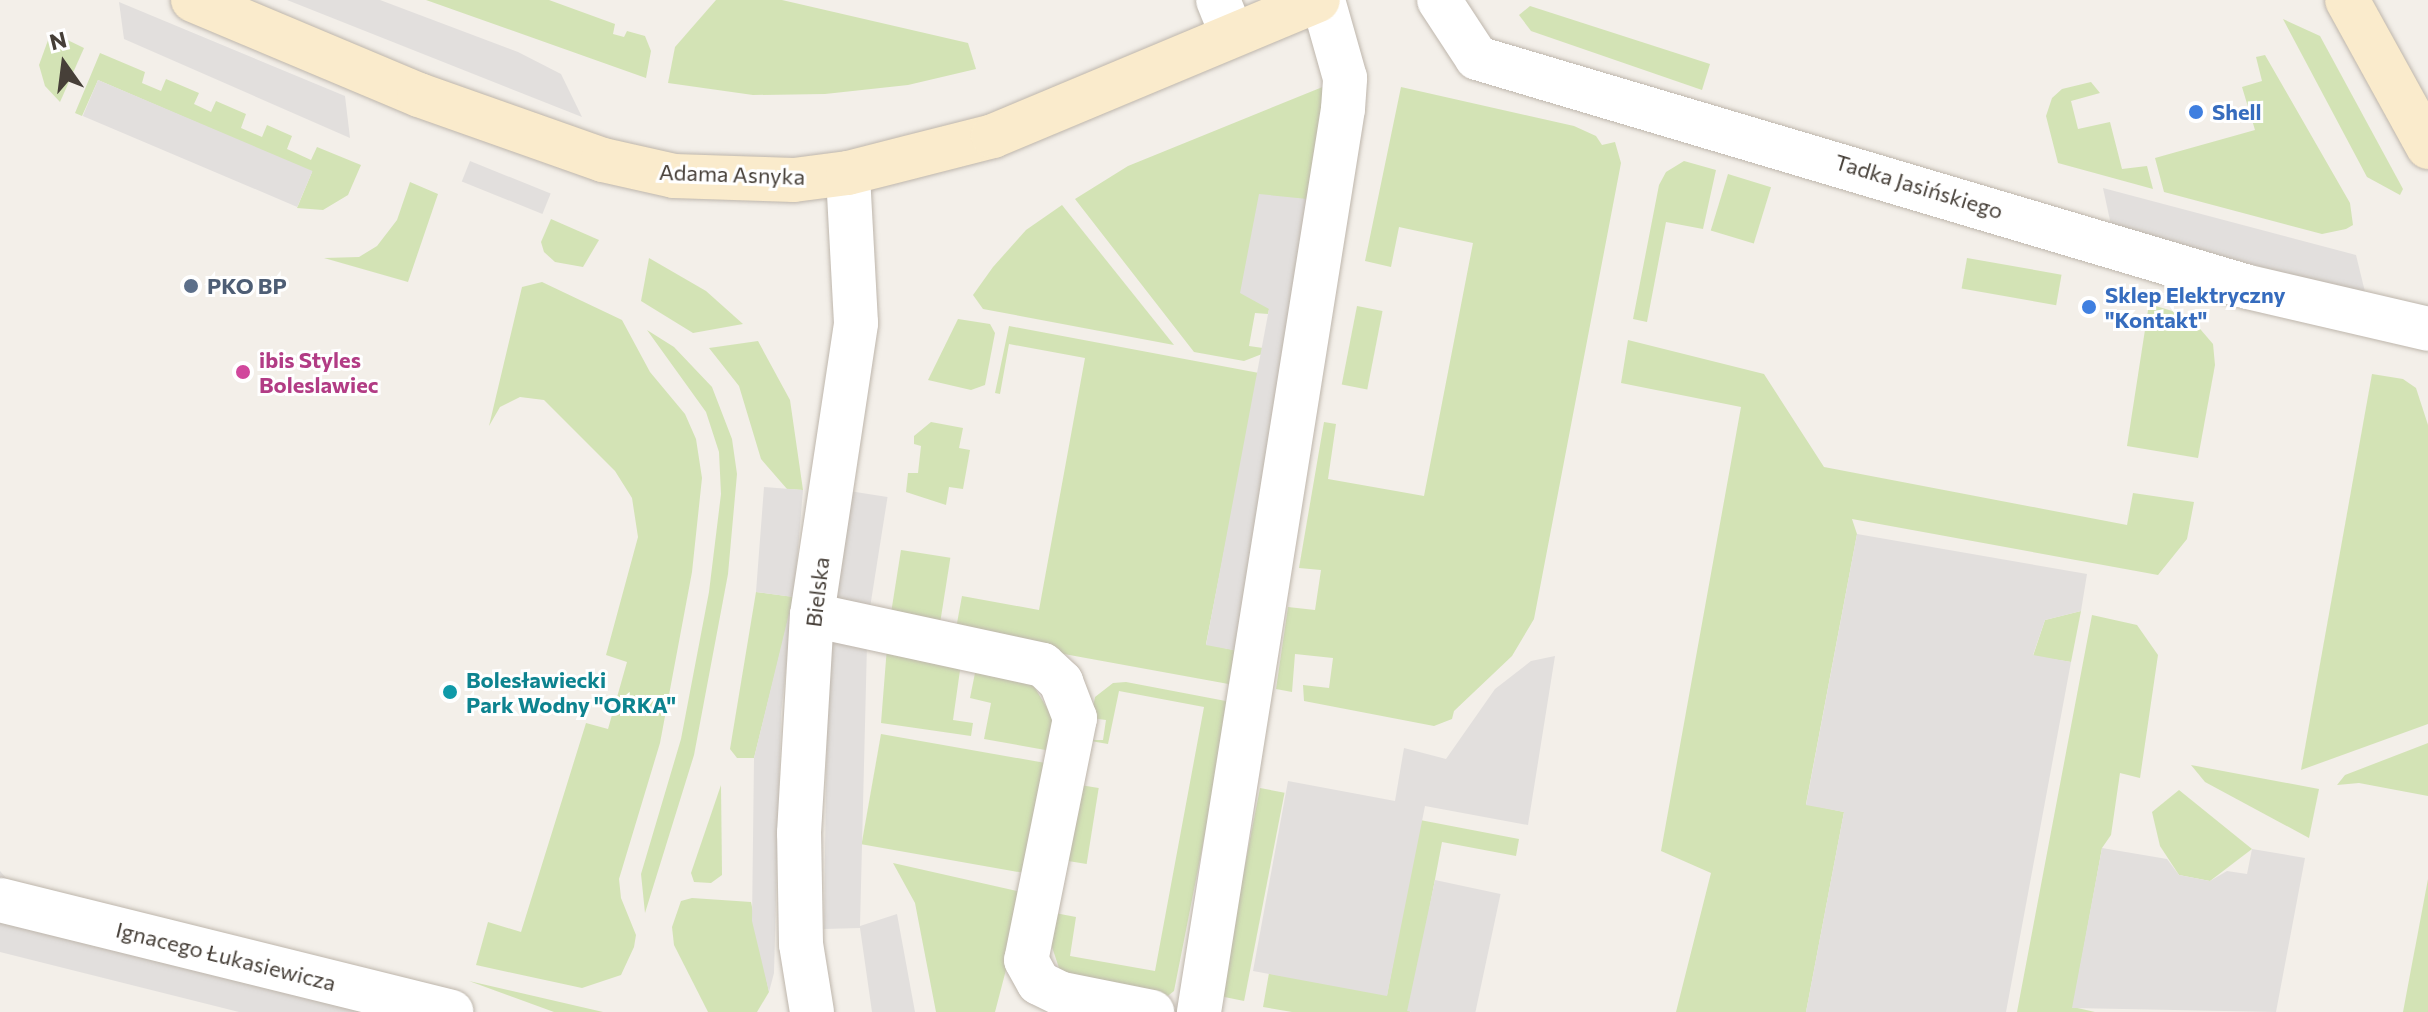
<!DOCTYPE html>
<meta charset="utf-8">
<style>
body{margin:0}
#map{position:relative;width:2428px;height:1012px;overflow:hidden;background:#f3efe9;font-family:Commissioner,sans-serif}
div>[style]{position:absolute}
[style*='--x']{left:calc(var(--x)*1px);top:calc(var(--y)*1px);width:calc(var(--w)*1px);rotate:calc(var(--a)*1deg)}
.green>*{inset:0;background:#d3e3b5;transform-origin:0 0}
.parking>*{inset:0;background:#e2dfdd;transform-origin:0 0}
.roads{filter:drop-shadow(0 0 2px #beb6ac) drop-shadow(0 0 2px #beb6ac)}
.street>*{height:44px;margin:-22px;padding:0 22px;transform-origin:22px;border-radius:22px;background:#fff}
.secondary>*{height:44px;margin:-22px;padding:0 22px;transform-origin:22px;border-radius:22px;background:#faebcc}
.dots>*{width:22px;height:22px;translate:-50% -50%;box-sizing:border-box;border:4px solid #fff;border-radius:50%}
span{translate:-50% -50%;white-space:nowrap;text-align:center;line-height:1.15;-webkit-text-stroke:6px #fff;paint-order:stroke}
.shop-label{font-size:22px;color:#366cbe;font-weight:700}
.left{translate:0 -50%;text-align:left}
.street-label{font-size:22px;color:#463f38}
.service-label{font-size:22px;color:#4e5e75;font-weight:700}
.hotel-label{font-size:22px;color:#b23c85;font-weight:700}
.culture-label{font-size:22px;color:#0d838f;font-weight:700}
.north{position:absolute;left:24px;top:24px;width:80px;height:80px;-webkit-text-stroke:6px #fff;paint-order:stroke;rotate:346deg;font-size:22px;font-weight:700;line-height:32px;text-align:center;color:#463f38}
.north::after{content:'';display:block;margin:auto;width:28px;height:36px;background:#463f38;clip-path:polygon(50% 0,100% 100%,50% 72%,0 100%)}
</style>
<div id="map">
<div class="green">
<div style="clip-path:polygon(426px 0,549px 0,615px 24px,613px 34px,624px 37px,627px 31px,645px 36px,651px 51px,646px 78px)"></div>
<div style="clip-path:polygon(716px 0,782px 0,968px 43px,976px 69px,908px 85px,825px 94px,753px 95px,668px 83px,675px 47px)"></div>
<div style="clip-path:polygon(1530px 6px,1710px 64px,1702px 90px,1531px 31px,1519px 15px)"></div>
<div style="clip-path:polygon(2283px 19px,2320px 36px,2403px 189px,2400px 195px,2367px 177px)"></div>
<div style="clip-path:polygon(51px 32px,84px 48px,60px 102px,45px 86px,39px 65px)"></div>
<div style="clip-path:polygon(100px 53px,145px 72px,142px 83px,161px 91px,166px 79px,199px 93px,194px 104px,211px 112px,216px 101px,246px 114px,241px 128px,262px 137px,267px 125px,292px 136px,287px 149px,311px 160px,317px 147px,361px 165px,348px 195px,323px 210px,297px 208px,312px 172px,98px 80px,82px 116px,75px 113px)"></div>
<div style="clip-path:polygon(2265px 55px,2350px 203px,2353px 225px,2346px 229px,2322px 234px,2164px 192px,2155px 158px,2255px 130px,2242px 87px,2262px 81px,2256px 57px)"></div>
<div style="clip-path:polygon(2091px 82px,2100px 93px,2071px 101px,2078px 129px,2110px 122px,2122px 169px,2147px 166px,2153px 189px,2058px 163px,2046px 116px,2052px 98px,2062px 89px)"></div>
<div style="clip-path:polygon(1325px 86px,1321px 201px,1259px 195px,1269px 309px,1268px 314px,1255px 313px,1249px 346px,1263px 348px,1262px 354px,1244px 361px,1194px 352px,1075px 199px,1128px 166px)"></div>
<div style="clip-path:polygon(1401px 87px,1574px 126px,1596px 136px,1602px 145px,1615px 142px,1621px 163px,1534px 619px,1512px 656px,1454px 711px,1452px 719px,1434px 726px,1304px 701px,1303px 685px,1329px 688px,1333px 658px,1295px 654px,1292px 692px,1276px 689px,1288px 607px,1315px 610px,1321px 570px,1299px 568px,1324px 422px,1336px 424px,1328px 479px,1424px 496px,1473px 243px,1399px 227px,1391px 267px,1365px 261px)"></div>
<div style="clip-path:polygon(1684px 161px,1716px 170px,1703px 229px,1666px 222px,1647px 322px,1633px 319px,1659px 185px,1666px 172px)"></div>
<div style="left:1728px;top:174px;width:45px;height:59px;rotate:17deg"></div>
<div style="clip-path:polygon(410px 182px,438px 194px,408px 282px,324px 258px,359px 257px,377px 246px,397px 220px)"></div>
<div style="clip-path:polygon(1062px 205px,1174px 345px,983px 309px,973px 295px,993px 267px,1026px 230px)"></div>
<div style="clip-path:polygon(551px 219px,599px 240px,583px 267px,555px 262px,544px 252px,541px 242px)"></div>
<div style="clip-path:polygon(649px 258px,706px 291px,743px 324px,693px 333px,641px 301px)"></div>
<div style="left:1967px;top:258px;width:96px;height:31px;rotate:10deg"></div>
<div style="clip-path:polygon(542px 282px,622px 320px,650px 372px,685px 414px,696px 439px,702px 478px,692px 572px,660px 743px,619px 879px,621px 898px,636px 935px,634px 947px,621px 975px,582px 988px,476px 965px,488px 922px,521px 932px,586px 723px,608px 729px,627px 662px,606px 655px,638px 537px,632px 498px,615px 471px,544px 400px,520px 397px,500px 407px,489px 426px,522px 287px)"></div>
<div style="clip-path:polygon(2149px 304px,2189px 316px,2213px 344px,2215px 365px,2198px 458px,2127px 446px)"></div>
<div style="left:1357px;top:306px;width:26px;height:80px;rotate:11deg"></div>
<div style="clip-path:polygon(958px 319px,990px 324px,995px 333px,985px 385px,971px 390px,928px 380px)"></div>
<div style="clip-path:polygon(1009px 326px,1259px 373px,1206px 644px,1238px 651px,1234px 685px,955px 634px,962px 596px,1039px 610px,1085px 358px,1009px 344px,1000px 394px,995px 393px)"></div>
<div style="clip-path:polygon(647px 330px,674px 347px,712px 387px,732px 439px,737px 474px,728px 574px,694px 755px,645px 913px,641px 874px,681px 739px,709px 592px,721px 494px,719px 452px,706px 412px)"></div>
<div style="clip-path:polygon(1628px 340px,1764px 374px,1824px 467px,2127px 525px,2133px 493px,2194px 502px,2187px 539px,2158px 575px,1852px 519px,1857px 534px,1806px 804px,1844px 812px,1806px 1012px,1676px 1012px,1711px 873px,1661px 851px,1741px 407px,1621px 383px)"></div>
<div style="clip-path:polygon(758px 341px,790px 400px,803px 490px,787px 489px,761px 459px,739px 386px,709px 348px)"></div>
<div style="clip-path:polygon(2372px 374px,2403px 379px,2416px 388px,2428px 425px,2428px 724px,2301px 770px)"></div>
<div style="clip-path:polygon(931px 422px,963px 428px,959px 448px,970px 450px,963px 489px,949px 487px,946px 505px,906px 492px,908px 473px,918px 473px,921px 446px,914px 444px,914px 436px)"></div>
<div style="left:901px;top:550px;width:50px;height:71px;rotate:9deg"></div>
<div style="clip-path:polygon(756px 592px,794px 597px,754px 758px,737px 758px,730px 749px)"></div>
<div style="clip-path:polygon(2081px 611px,2071px 662px,2033px 656px,2045px 620px)"></div>
<div style="clip-path:polygon(2092px 615px,2137px 625px,2158px 655px,2140px 778px,2120px 773px,2111px 835px,2102px 848px,2073px 1007px,2095px 1012px,2017px 1012px)"></div>
<div style="clip-path:polygon(887px 647px,961px 663px,953px 720px,973px 723px,971px 736px,881px 723px)"></div>
<div style="clip-path:polygon(976px 668px,1029px 678px,1056px 723px,1051px 751px,984px 739px,991px 703px,970px 698px)"></div>
<div style="clip-path:polygon(1126px 682px,1231px 702px,1174px 991px,1164px 999px,1060px 971px,1050px 941px,1055px 913px,1076px 917px,1070px 956px,1155px 971px,1204px 707px,1119px 691px,1108px 744px,1085px 740px,1103px 740px,1106px 720px,1091px 718px,1095px 697px,1113px 683px)"></div>
<div style="left:881px;top:734px;width:170px;height:112px;rotate:10deg"></div>
<div style="clip-path:polygon(2428px 743px,2428px 796px,2359px 783px,2337px 785px,2345px 775px)"></div>
<div style="clip-path:polygon(2191px 765px,2319px 789px,2309px 838px,2205px 782px)"></div>
<div style="left:1074px;top:784px;width:25px;height:77px;rotate:9deg"></div>
<div style="clip-path:polygon(721px 785px,722px 875px,711px 883px,694px 882px,691px 873px)"></div>
<div style="left:1260px;top:788px;width:25px;height:212px;rotate:11deg"></div>
<div style="clip-path:polygon(2179px 790px,2252px 849px,2210px 881px,2179px 875px,2160px 846px,2152px 812px)"></div>
<div style="clip-path:polygon(1420px 820px,1519px 839px,1516px 856px,1442px 842px,1410px 1012px,1292px 1012px,1263px 1007px,1269px 973px,1387px 995px)"></div>
<div style="clip-path:polygon(893px 863px,1026px 893px,995px 1012px,936px 1012px,915px 903px)"></div>
<div style="clip-path:polygon(2428px 879px,2428px 1012px,2403px 1012px)"></div>
<div style="clip-path:polygon(692px 898px,751px 902px,769px 992px,757px 1012px,708px 1012px,674px 945px,672px 927px,681px 901px)"></div>
<div style="clip-path:polygon(469px 981px,603px 1012px,554px 1012px)"></div>
</div>
<div class="parking">
<div style="clip-path:polygon(287px 0,380px 0,518px 52px,561px 74px,582px 117px)"></div>
<div style="clip-path:polygon(119px 2px,345px 96px,350px 138px,124px 39px)"></div>
<div style="left:98px;top:80px;width:233px;height:39px;rotate:23deg"></div>
<div style="left:470px;top:161px;width:87px;height:22px;rotate:22deg"></div>
<div style="clip-path:polygon(2103px 188px,2356px 255px,2366px 296px,2111px 225px)"></div>
<div style="clip-path:polygon(1259px 194px,1327px 201px,1238px 651px,1206px 645px,1269px 309px,1240px 293px)"></div>
<div style="clip-path:polygon(764px 487px,803px 490px,794px 597px,781px 713px,774px 973px,769px 992px,752px 921px,754px 758px,793px 597px,756px 592px)"></div>
<div style="left:849px;top:491px;width:39px;height:112px;rotate:9deg"></div>
<div style="clip-path:polygon(1857px 534px,2087px 574px,2081px 611px,2045px 620px,2033px 655px,2071px 662px,2006px 1012px,1806px 1012px,1844px 812px,1806px 805px)"></div>
<div style="clip-path:polygon(828px 640px,867px 644px,860px 926px,897px 914px,915px 1012px,872px 1012px,860px 928px,824px 929px)"></div>
<div style="clip-path:polygon(1555px 656px,1528px 825px,1425px 806px,1387px 996px,1253px 971px,1288px 781px,1395px 801px,1404px 748px,1446px 759px,1495px 689px,1531px 661px)"></div>
<div style="clip-path:polygon(2102px 848px,2167px 859px,2179px 875px,2210px 881px,2227px 871px,2247px 874px,2252px 849px,2305px 858px,2276px 1012px,2072px 1008px)"></div>
<div style="clip-path:polygon(0 871px,20px 894px,451px 1012px,239px 1012px,0 952px)"></div>
<div style="left:1435px;top:880px;width:67px;height:134px;rotate:12deg"></div>
</div>
<div class="roads">
<div class="street">
<div style="--x:1218;--y:0;--w:35;--a:68"></div>
<div style="--x:1439;--y:0;--w:69;--a:56.8"></div>
<div style="--x:1477;--y:58;--w:804;--a:16.54"></div>
<div style="--x:2248;--y:287;--w:185;--a:13.1"></div>
<div style="--x:812;--y:615;--w:236;--a:12.2"></div>
<div style="--x:1043;--y:665;--w:25;--a:43"></div>
<div style="--x:1061;--y:682;--w:39;--a:69"></div>
<div style="--x:1075;--y:718;--w:247;--a:101.4"></div>
<div style="--x:1026;--y:960;--w:26;--a:61"></div>
<div style="--x:1039;--y:983;--w:25;--a:26"></div>
<div style="--x:1062;--y:994;--w:92;--a:11.3"></div>
<div style="--x:0;--y:900;--w:465;--a:13.9"></div>
<div style="--x:812;--y:1012;--w:69;--a:-99.2"></div>
<div style="--x:801;--y:944;--w:111;--a:-91"></div>
<div style="--x:799;--y:833;--w:218;--a:-86.6"></div>
<div style="--x:812;--y:615;--w:295;--a:-81.4"></div>
<div style="--x:856;--y:323;--w:150;--a:-93.1"></div>
<div style="--x:1199;--y:1012;--w:914;--a:-80.94"></div>
<div style="--x:1343;--y:109;--w:31;--a:-86"></div>
<div style="--x:1345;--y:78;--w:81;--a:-105.8"></div>
</div>
<div class="secondary">
<div style="--x:193;--y:0;--w:245;--a:22.8"></div>
<div style="--x:419;--y:95;--w:195;--a:19.5"></div>
<div style="--x:603;--y:160;--w:73;--a:12.7"></div>
<div style="--x:674;--y:176;--w:120;--a:1.9"></div>
<div style="--x:794;--y:180;--w:54;--a:-7.4"></div>
<div style="--x:848;--y:173;--w:150;--a:-14.3"></div>
<div style="--x:993;--y:136;--w:352;--a:-22.7"></div>
<div style="--x:2347;--y:0;--w:168;--a:61.1"></div>
</div>
</div>
<div class="dots">
<div style="left:2196px;top:112px;background:#3f7fe0"></div>
<div style="left:191px;top:286px;background:#5c6f8a"></div>
<div style="left:2089px;top:307px;background:#3f7fe0"></div>
<div style="left:243px;top:372px;background:#d1479c"></div>
<div style="left:450px;top:692px;background:#0f9aa8"></div>
</div>
<div class="shop-label">
<span class="left" style="left:2212px;top:112px">Shell</span>
<span class="left" style="left:2105px;top:307px">Sklep Elektryczny<br>"Kontakt"</span>
</div>
<div class="street-label">
<span style="left:732px;top:174px;rotate:2deg">Adama Asnyka</span>
<span style="left:1919px;top:186px;rotate:17deg">Tadka Jasińskiego</span>
<span style="left:817px;top:592px;rotate:-83deg">Bielska</span>
<span style="left:226px;top:956px;rotate:14deg">Ignacego Łukasiewicza</span>
</div>
<div class="service-label">
<span class="left" style="left:207px;top:286px">PKO BP</span>
</div>
<div class="hotel-label">
<span class="left" style="left:259px;top:372px">ibis Styles<br>Boleslawiec</span>
</div>
<div class="culture-label">
<span class="left" style="left:466px;top:692px">Bolesławiecki<br>Park Wodny "ORKA"</span>
</div>
<div class="north">N</div>
</div>
